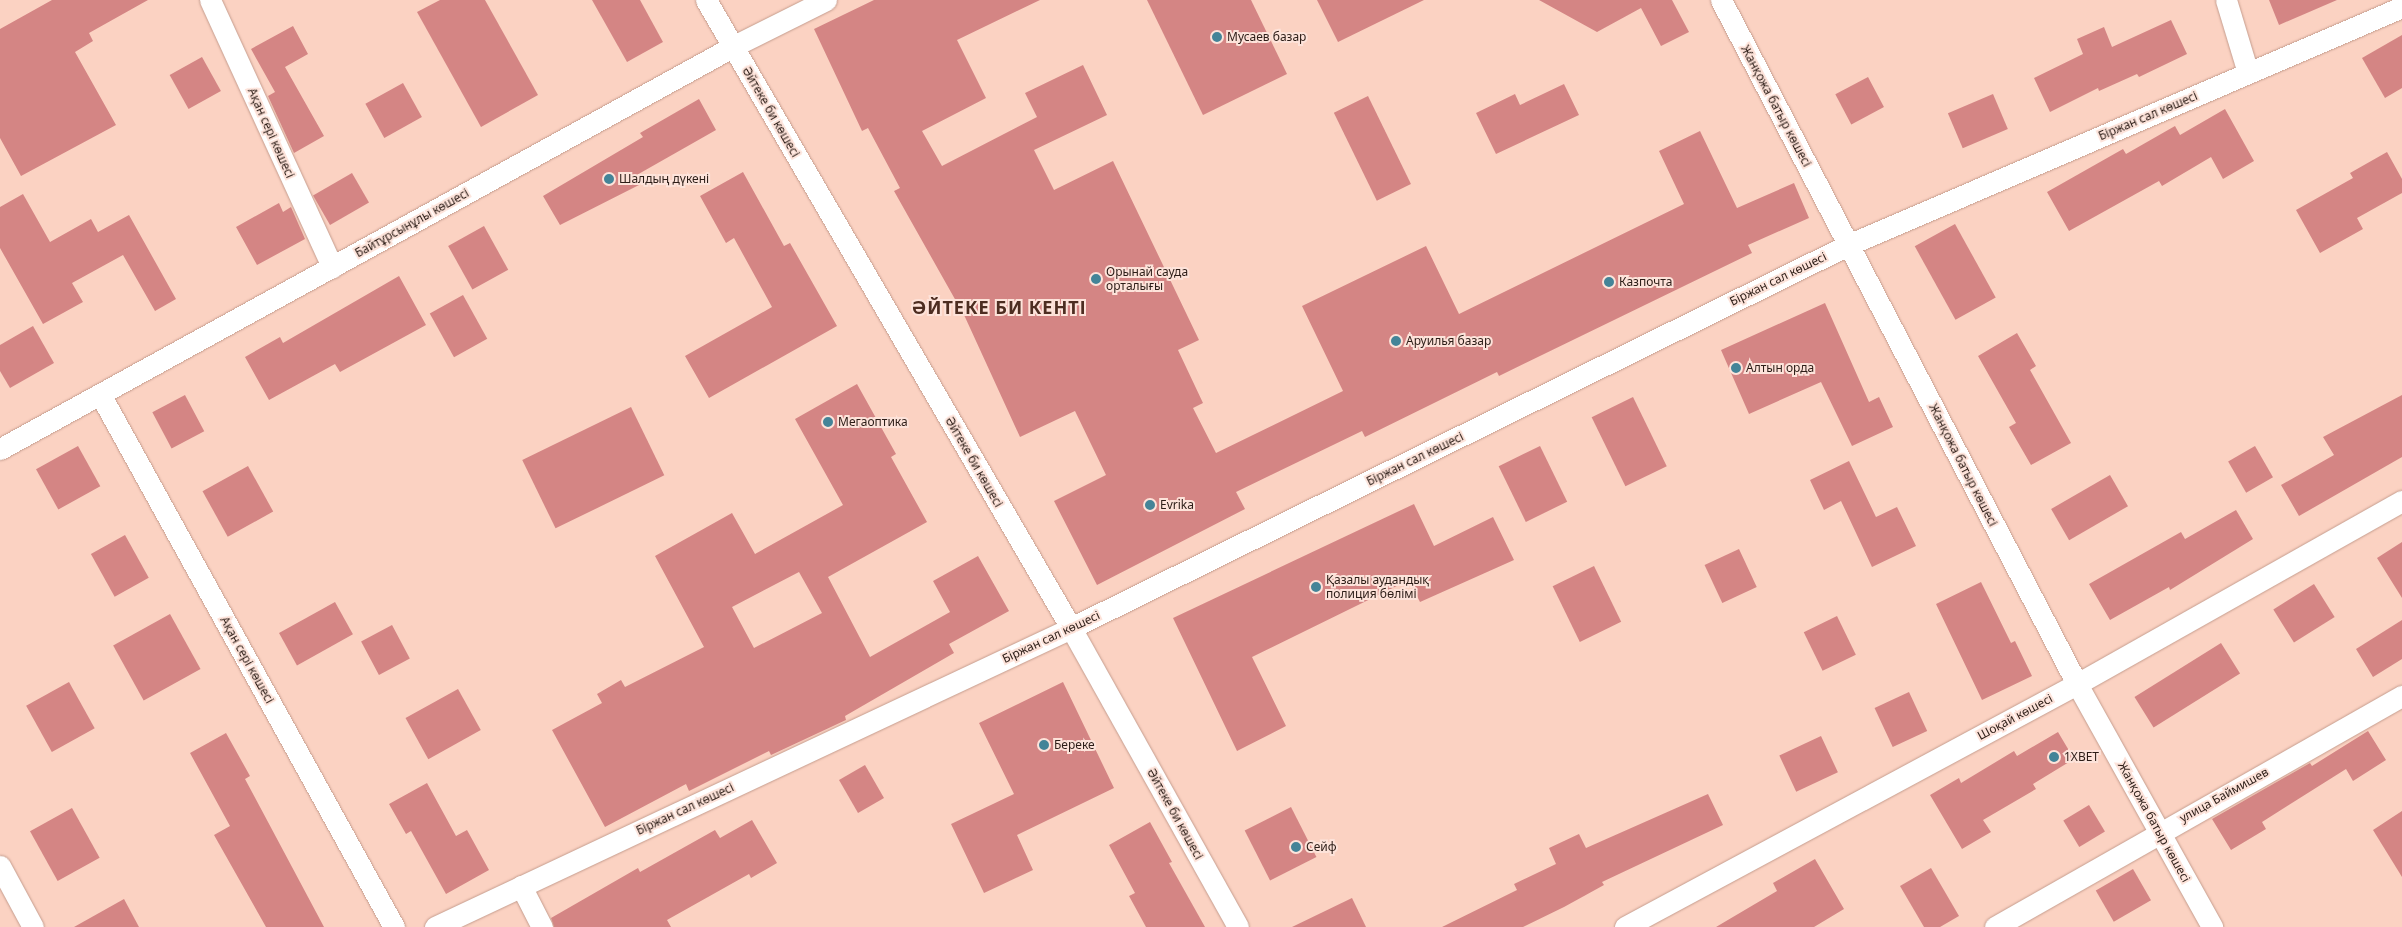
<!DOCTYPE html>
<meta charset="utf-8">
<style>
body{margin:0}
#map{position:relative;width:2402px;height:927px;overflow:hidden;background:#fbd2c2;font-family:"Noto Sans",sans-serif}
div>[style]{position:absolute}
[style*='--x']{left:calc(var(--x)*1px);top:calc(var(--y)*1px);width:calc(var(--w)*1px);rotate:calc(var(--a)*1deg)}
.building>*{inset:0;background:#d48584;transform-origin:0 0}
.roads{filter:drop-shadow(0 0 1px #c59d8e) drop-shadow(0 0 1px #c59d8e)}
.street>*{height:21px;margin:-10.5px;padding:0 10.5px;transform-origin:10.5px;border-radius:10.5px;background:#fff}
.dots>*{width:14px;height:14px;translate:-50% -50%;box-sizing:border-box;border:2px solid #fde3da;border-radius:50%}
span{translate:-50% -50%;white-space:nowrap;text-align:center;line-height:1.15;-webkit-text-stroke:4px #fde3da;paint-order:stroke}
.poi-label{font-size:12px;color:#2c1d17}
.left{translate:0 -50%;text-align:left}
.street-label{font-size:12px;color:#2c1d17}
.district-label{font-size:18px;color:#4d2d21;font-weight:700;letter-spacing:1px}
</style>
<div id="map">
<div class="building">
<div style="clip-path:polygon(52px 0,148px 0,89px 33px,93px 41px,75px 52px,116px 125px,21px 176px,0 138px,0 29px)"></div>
<div style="clip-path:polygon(440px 0,485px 0,538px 95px,481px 127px,417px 12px)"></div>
<div style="clip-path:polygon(592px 0,640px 0,663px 42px,627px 62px)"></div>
<div style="clip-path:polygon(874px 0,1040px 0,957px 40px,986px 98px,922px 131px,942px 166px,1037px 117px,1025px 93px,1083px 65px,1107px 115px,1034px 150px,1054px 190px,1113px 161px,1199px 340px,1178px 350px,1203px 403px,1193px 408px,1216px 453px,1343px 391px,1302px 306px,1426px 246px,1459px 314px,1684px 204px,1659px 151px,1700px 131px,1737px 208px,1794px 183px,1809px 218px,1748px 245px,1752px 253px,1499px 376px,1497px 372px,1365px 437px,1362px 431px,1236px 492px,1245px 509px,1097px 585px,1054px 501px,1106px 475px,1075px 411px,1020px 437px,965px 317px,894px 191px,900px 188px,868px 128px,862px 131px,814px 29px)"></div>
<div style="clip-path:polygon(1147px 0,1251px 0,1287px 74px,1203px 115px)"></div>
<div style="clip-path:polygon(1317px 0,1424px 0,1338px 42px)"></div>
<div style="clip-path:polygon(1539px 0,1672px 0,1689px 32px,1661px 46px,1641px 8px,1597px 32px)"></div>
<div style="clip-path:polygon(2269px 0,2337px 0,2279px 25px)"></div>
<div style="clip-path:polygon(2171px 20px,2187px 54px,2139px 77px,2137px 74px,2099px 91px,2098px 88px,2050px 112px,2034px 78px,2083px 54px,2077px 39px,2104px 27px,2112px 47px)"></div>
<div style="clip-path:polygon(293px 26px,308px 54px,285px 67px,324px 136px,294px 153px,268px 96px,275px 92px,251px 49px)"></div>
<div style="clip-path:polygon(2402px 35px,2402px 88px,2385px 98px,2362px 58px)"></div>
<div style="left:202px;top:57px;width:39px;height:37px;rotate:61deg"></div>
<div style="left:1868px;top:77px;width:34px;height:37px;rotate:62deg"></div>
<div style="left:403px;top:83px;width:39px;height:43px;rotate:61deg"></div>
<div style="clip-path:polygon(1564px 84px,1579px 115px,1496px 154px,1476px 113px,1515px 94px,1520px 105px)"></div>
<div style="left:1993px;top:94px;width:38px;height:49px;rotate:67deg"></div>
<div style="left:1368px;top:96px;width:98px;height:38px;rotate:64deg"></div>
<div style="clip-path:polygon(699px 99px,716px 130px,635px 176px,639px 185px,560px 225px,543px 196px,643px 137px,640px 133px)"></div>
<div style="clip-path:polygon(2225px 109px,2254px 161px,2223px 179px,2211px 157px,2162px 186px,2159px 181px,2069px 231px,2047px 192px,2123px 149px,2126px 154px,2175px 126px,2180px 135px)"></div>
<div style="clip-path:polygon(2387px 152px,2402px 179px,2402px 193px,2357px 218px,2363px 229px,2320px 253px,2296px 210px,2353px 178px,2350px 173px)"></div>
<div style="clip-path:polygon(743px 172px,784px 246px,790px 243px,837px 326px,709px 398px,685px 356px,772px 307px,734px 238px,726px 243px,700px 196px)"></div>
<div style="left:352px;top:173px;width:34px;height:45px;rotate:60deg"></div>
<div style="clip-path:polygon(23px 194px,50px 242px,91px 219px,98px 232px,129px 215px,176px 299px,155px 311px,123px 255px,72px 283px,83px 302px,43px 324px,0 248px,0 207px)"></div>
<div style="clip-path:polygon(279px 203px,283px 212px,291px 207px,305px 239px,257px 265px,236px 227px)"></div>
<div style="left:1955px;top:224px;width:84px;height:46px;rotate:61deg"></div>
<div style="left:484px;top:226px;width:50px;height:41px;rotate:61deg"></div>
<div style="clip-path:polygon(399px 276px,426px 325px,340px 372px,335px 364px,269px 400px,245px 357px,280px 337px,283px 343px)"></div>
<div style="left:463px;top:295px;width:50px;height:38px;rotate:61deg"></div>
<div style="clip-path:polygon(1825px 303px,1869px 402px,1879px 397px,1893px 427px,1852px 446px,1821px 382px,1749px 414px,1721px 350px)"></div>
<div style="clip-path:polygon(33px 326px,54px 363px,10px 388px,0 371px,0 345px)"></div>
<div style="clip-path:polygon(2017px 333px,2036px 366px,2030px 370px,2071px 443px,2031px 465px,2009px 427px,2016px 423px,1978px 356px)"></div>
<div style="clip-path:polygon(evenodd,857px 384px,896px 454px,891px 457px,927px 522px,828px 577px,870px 657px,950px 612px,933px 581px,978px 556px,1009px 611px,949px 644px,954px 653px,845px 716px,846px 720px,771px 755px,769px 751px,689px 791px,686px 784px,605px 827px,552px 730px,602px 703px,597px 694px,621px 680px,625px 687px,704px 647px,655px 556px,732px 513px,755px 554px,843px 505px,795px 419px,857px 384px,799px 572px,822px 613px,754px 648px,732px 607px,799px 572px)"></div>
<div style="left:185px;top:395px;width:41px;height:37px;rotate:62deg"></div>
<div style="clip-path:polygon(2402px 395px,2402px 457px,2299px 516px,2281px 485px,2334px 455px,2323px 437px)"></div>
<div style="left:1633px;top:397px;width:77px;height:46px;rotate:64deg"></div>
<div style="left:631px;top:407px;width:76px;height:121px;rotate:64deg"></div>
<div style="left:78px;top:446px;width:46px;height:48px;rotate:61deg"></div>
<div style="left:1540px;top:446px;width:62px;height:46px;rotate:64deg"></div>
<div style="left:2255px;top:446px;width:36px;height:31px;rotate:60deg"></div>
<div style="clip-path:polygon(1849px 461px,1876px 517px,1897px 507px,1916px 546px,1872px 567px,1841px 501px,1824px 510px,1810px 480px)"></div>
<div style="left:248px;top:466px;width:52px;height:52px;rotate:61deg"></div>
<div style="left:2110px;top:475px;width:36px;height:68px;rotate:60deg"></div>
<div style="clip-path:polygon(1414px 504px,1434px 546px,1493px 517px,1514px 560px,1420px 602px,1409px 580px,1252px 657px,1286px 726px,1237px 751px,1173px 618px)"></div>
<div style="clip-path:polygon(2236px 510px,2253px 539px,2170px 590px,2169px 587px,2110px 620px,2089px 584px,2181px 532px,2185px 539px)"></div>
<div style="left:125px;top:535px;width:49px;height:39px;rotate:61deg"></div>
<div style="clip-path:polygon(2402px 542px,2402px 598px,2377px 558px)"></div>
<div style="left:1739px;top:549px;width:42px;height:38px;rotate:65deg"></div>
<div style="left:1594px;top:566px;width:62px;height:46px;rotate:64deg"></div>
<div style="clip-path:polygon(1981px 582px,2011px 643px,2015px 641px,2032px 676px,1982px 700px,1936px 604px)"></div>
<div style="left:2314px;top:584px;width:39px;height:48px;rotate:58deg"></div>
<div style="left:335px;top:602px;width:37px;height:64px;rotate:61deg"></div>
<div style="left:170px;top:614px;width:63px;height:65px;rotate:61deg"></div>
<div style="left:1837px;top:616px;width:43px;height:37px;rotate:64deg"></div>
<div style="clip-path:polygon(2402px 620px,2402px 659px,2373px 677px,2356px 649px)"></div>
<div style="left:392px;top:625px;width:38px;height:35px;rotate:62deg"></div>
<div style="left:2221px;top:643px;width:36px;height:102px;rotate:58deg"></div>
<div style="left:69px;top:682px;width:53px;height:49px;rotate:61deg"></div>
<div style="clip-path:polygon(1063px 682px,1114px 788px,1017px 835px,1033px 870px,984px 893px,951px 824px,1014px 794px,979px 723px)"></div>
<div style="left:458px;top:689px;width:47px;height:60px;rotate:61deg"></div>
<div style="left:1909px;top:692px;width:43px;height:38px;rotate:65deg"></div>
<div style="clip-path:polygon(2368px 731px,2386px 760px,2353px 781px,2346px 769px,2262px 822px,2266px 829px,2231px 850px,2212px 819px,2310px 763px,2312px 766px)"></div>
<div style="clip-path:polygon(2058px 732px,2074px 759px,2033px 784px,2036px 789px,1983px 820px,1991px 832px,1962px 849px,1930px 795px,1959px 778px,1961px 783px,2014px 751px,2017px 756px)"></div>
<div style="clip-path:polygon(226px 733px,250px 776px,245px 779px,324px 927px,266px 927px,214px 835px,230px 826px,190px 753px)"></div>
<div style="left:1821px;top:736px;width:40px;height:46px;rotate:65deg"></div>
<div style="left:865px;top:765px;width:38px;height:30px;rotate:60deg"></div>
<div style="clip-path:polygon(427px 783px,456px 836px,467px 830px,489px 870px,446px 894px,411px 831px,406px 834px,389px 804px)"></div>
<div style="clip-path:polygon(1708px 794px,1723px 825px,1602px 882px,1604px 885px,1564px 907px,1523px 927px,1442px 927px,1517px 890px,1514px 884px,1556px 864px,1549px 848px,1579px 834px,1586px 848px)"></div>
<div style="left:2089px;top:805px;width:31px;height:30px;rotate:59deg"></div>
<div style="left:1291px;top:807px;width:56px;height:52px;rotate:63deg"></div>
<div style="left:72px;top:808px;width:57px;height:48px;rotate:61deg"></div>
<div style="clip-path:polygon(2402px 811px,2402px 877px,2373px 830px)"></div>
<div style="clip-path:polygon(752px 820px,777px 863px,751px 878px,749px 874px,667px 920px,671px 927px,554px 927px,551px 918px,638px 868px,640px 872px,715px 830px,720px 838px)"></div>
<div style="clip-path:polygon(1150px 822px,1172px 862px,1169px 863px,1205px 927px,1146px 927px,1129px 896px,1135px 893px,1109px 845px)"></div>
<div style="clip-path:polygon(1815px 859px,1844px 909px,1814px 927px,1716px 927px,1777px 891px,1773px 883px)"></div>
<div style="clip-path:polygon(1931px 868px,1959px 916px,1940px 927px,1924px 927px,1900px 886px)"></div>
<div style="left:2133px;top:869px;width:36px;height:43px;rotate:60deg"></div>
<div style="clip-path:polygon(1352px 898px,1366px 927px,1292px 927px)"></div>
<div style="clip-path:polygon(124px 899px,139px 927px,74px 927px)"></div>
</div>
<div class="roads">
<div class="street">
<div style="--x:210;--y:0;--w:294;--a:65.4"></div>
<div style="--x:706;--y:0;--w:726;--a:59.83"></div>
<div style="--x:1071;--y:628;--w:342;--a:60.8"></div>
<div style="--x:1721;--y:0;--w:771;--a:62.5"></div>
<div style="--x:2077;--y:684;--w:278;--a:60.9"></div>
<div style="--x:2226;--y:0;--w:76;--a:73.2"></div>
<div style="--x:100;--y:394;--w:609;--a:61.12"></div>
<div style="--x:0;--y:449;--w:835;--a:-28.77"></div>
<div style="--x:732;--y:47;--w:105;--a:-26.6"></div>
<div style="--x:0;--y:866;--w:69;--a:61.6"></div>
<div style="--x:521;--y:886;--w:46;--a:62.9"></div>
<div style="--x:435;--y:927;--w:703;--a:-25.18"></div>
<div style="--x:1071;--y:628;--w:866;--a:-26.24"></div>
<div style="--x:1848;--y:245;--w:603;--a:-23.25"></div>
<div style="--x:1625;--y:927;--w:513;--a:-28.26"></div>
<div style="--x:2077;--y:684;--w:373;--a:-29.4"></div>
<div style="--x:1995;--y:927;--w:468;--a:-29.6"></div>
</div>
</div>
<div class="dots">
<div style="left:1217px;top:37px;background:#448498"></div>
<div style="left:609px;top:179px;background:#448498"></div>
<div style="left:1096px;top:279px;background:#448498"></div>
<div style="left:1609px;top:282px;background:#448498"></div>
<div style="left:1396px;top:341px;background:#448498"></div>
<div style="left:1736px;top:368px;background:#448498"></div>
<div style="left:828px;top:422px;background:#448498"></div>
<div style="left:1150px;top:505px;background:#448498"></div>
<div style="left:1316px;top:587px;background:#448498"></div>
<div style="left:1044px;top:745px;background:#448498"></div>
<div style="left:2054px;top:757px;background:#448498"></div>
<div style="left:1296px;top:847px;background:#448498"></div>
</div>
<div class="poi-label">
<span class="left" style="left:1227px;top:37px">Мусаев базар</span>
<span class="left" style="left:619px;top:179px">Шалдың дүкені</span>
<span class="left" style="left:1106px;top:279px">Орынай сауда<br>орталығы</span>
<span class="left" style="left:1619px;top:282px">Казпочта</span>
<span class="left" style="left:1406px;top:341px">Аруилья базар</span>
<span class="left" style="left:1746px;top:368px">Алтын орда</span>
<span class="left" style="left:838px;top:422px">Мегаоптика</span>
<span class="left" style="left:1160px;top:505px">Evrika</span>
<span class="left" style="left:1326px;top:587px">Қазалы аудандық<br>полиция бөлімі</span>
<span class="left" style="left:1054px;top:745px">Береке</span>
<span class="left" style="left:2064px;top:757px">1XBET</span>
<span class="left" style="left:1306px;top:847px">Сейф</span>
</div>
<div class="street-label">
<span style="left:1776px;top:106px;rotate:62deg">Жанқожа батыр көшесі</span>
<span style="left:771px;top:112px;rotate:60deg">Әйтеке би көшесі</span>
<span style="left:2148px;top:116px;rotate:-23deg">Біржан сал көшесі</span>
<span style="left:271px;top:133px;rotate:66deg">Ақан сері көшесі</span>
<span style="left:412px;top:223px;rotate:-29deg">Байтұрсынұлы көшесі</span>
<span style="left:1778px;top:279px;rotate:-26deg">Біржан сал көшесі</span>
<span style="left:1415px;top:459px;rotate:-26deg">Біржан сал көшесі</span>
<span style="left:974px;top:462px;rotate:60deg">Әйтеке би көшесі</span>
<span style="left:1963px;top:465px;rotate:63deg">Жанқожа батыр көшесі</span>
<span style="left:1051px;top:637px;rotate:-25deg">Біржан сал көшесі</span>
<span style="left:247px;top:660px;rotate:61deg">Ақан сері көшесі</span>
<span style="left:2015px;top:717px;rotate:-28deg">Шоқай көшесі</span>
<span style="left:2224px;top:795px;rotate:-29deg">улица Баймишев</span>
<span style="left:685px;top:809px;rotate:-25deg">Біржан сал көшесі</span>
<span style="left:1175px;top:814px;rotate:61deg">Әйтеке би көшесі</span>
<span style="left:2154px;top:822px;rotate:61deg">Жанқожа батыр көшесі</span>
</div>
<div class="district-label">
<span style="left:999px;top:307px">ӘЙТЕКЕ БИ КЕНТІ</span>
</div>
</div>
